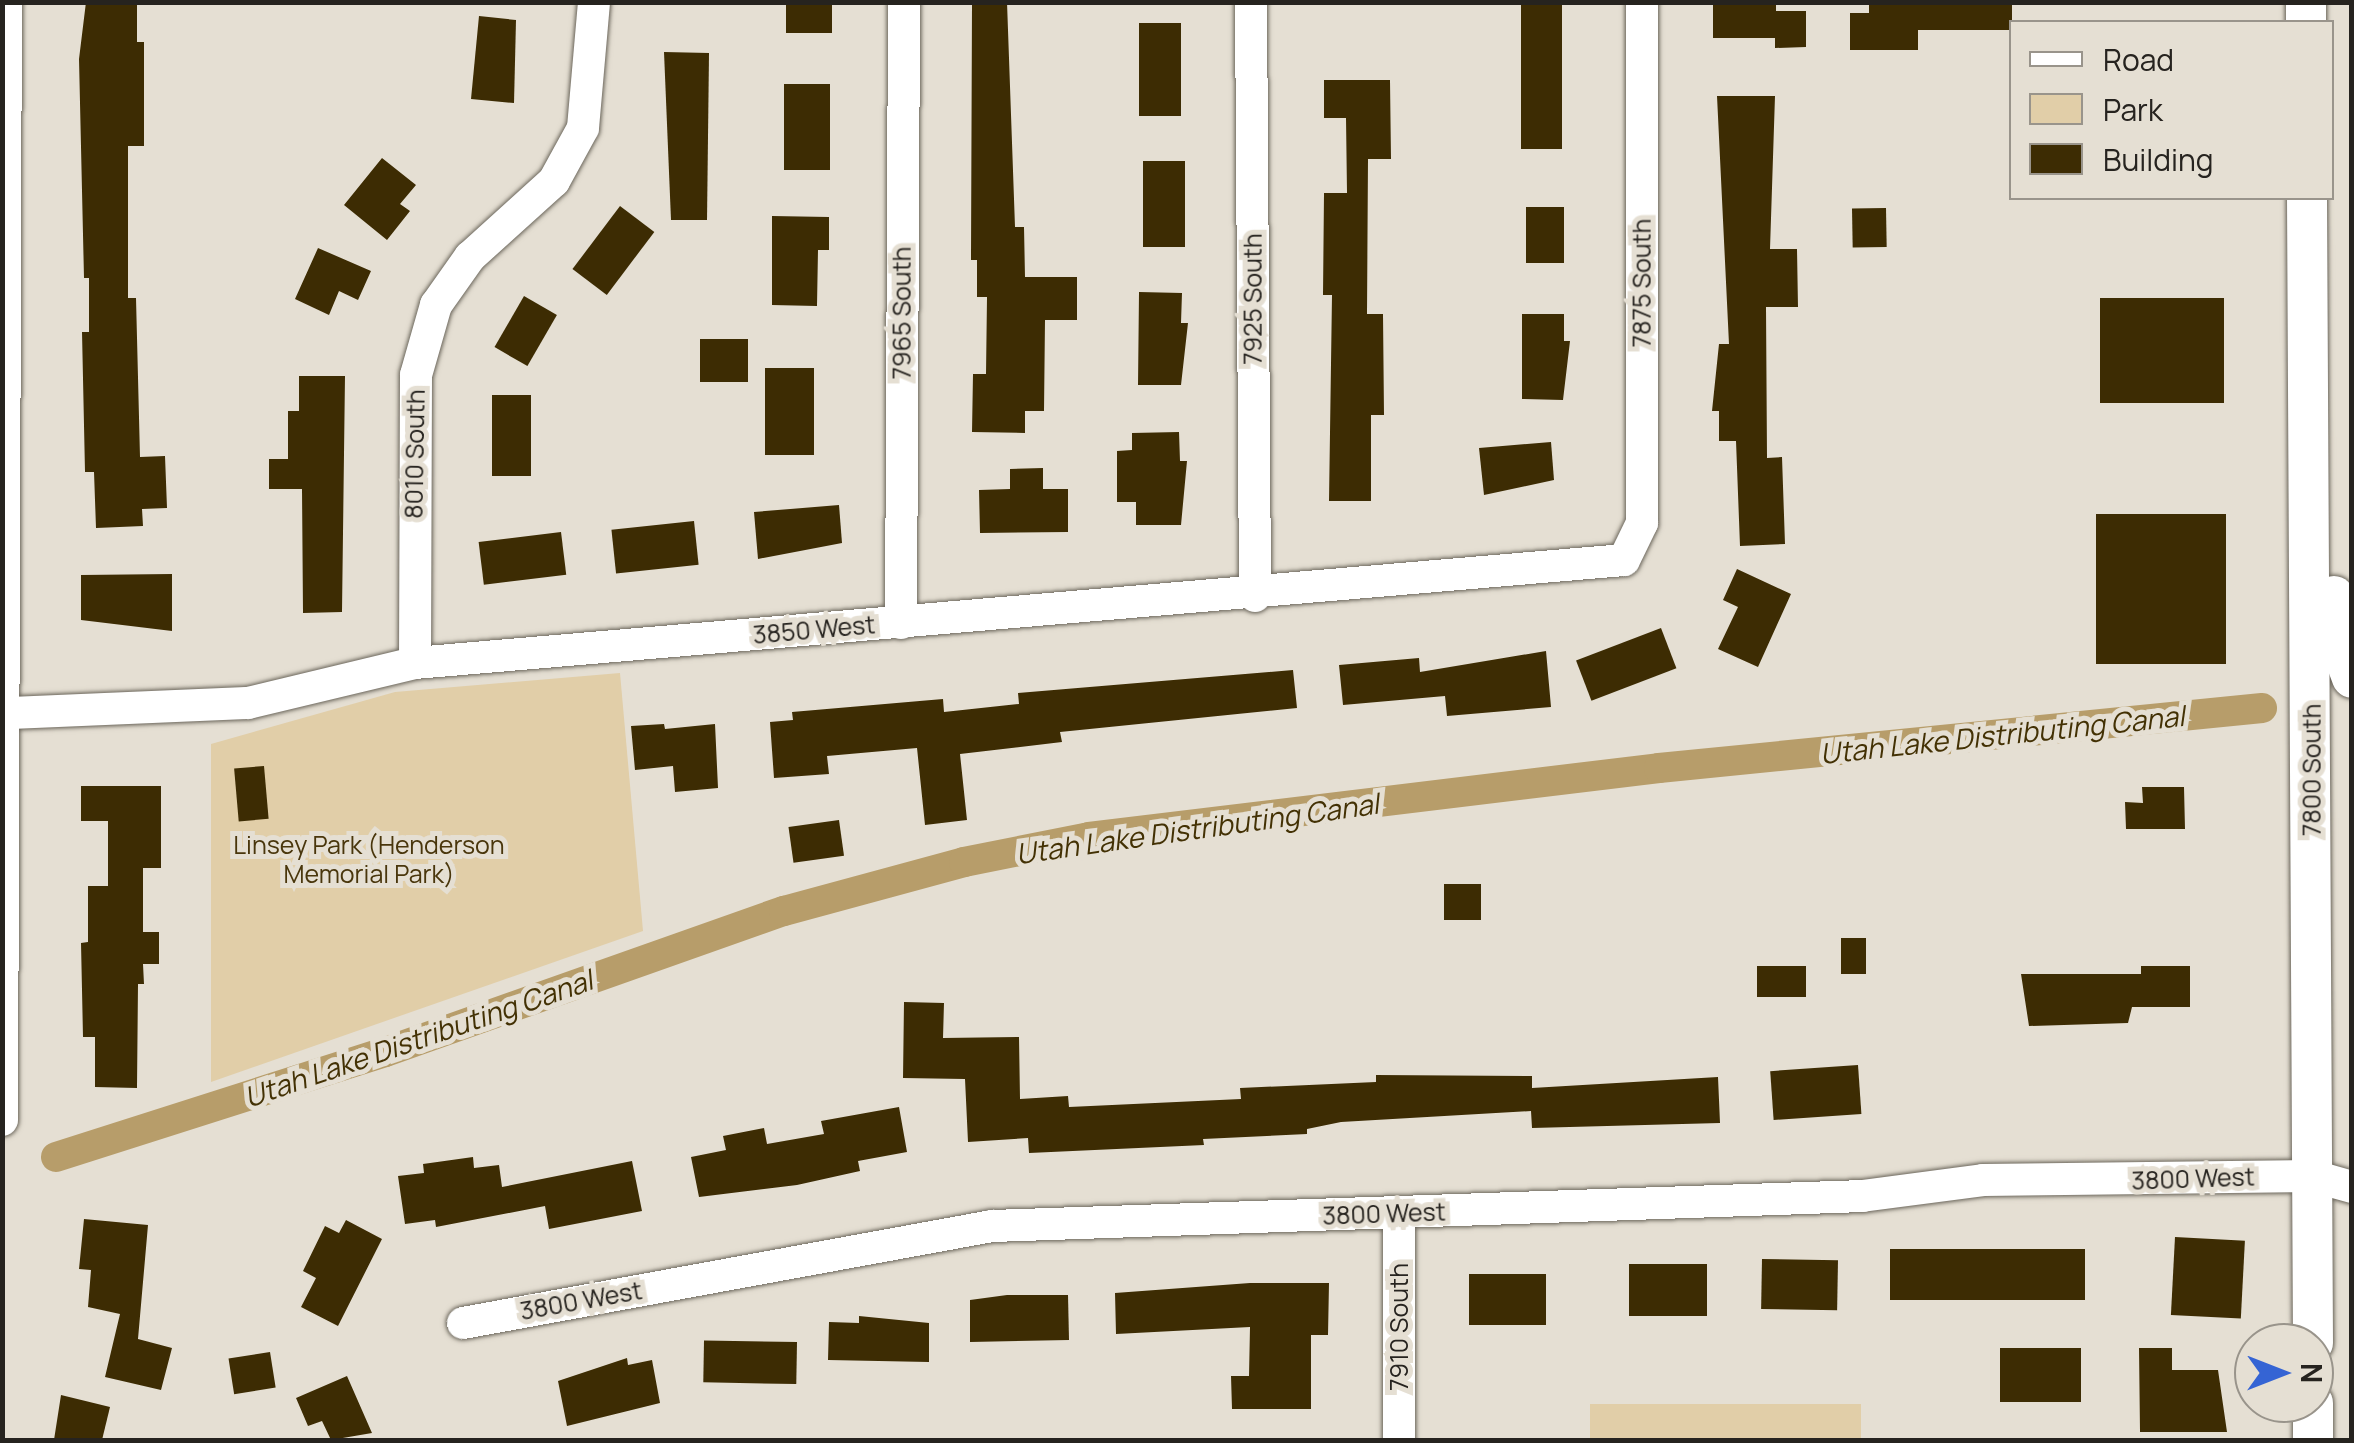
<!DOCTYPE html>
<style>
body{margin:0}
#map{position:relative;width:2354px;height:1443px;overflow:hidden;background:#e5dfd3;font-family:Manrope,sans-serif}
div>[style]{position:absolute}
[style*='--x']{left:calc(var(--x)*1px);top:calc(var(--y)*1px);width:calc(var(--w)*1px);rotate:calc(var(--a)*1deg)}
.green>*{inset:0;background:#e1cea8;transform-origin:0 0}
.canal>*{height:30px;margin:-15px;padding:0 15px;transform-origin:15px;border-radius:15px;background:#b79d6a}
.building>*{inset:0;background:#3d2c03;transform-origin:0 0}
.roads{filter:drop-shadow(0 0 2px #6b665b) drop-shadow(0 0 2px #6b665b)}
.minor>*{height:32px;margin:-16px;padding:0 16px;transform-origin:16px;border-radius:16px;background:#fff}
.major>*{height:40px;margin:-20px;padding:0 20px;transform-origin:20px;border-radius:20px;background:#fff}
span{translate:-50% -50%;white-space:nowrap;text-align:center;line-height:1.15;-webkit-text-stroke:10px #e5dfd3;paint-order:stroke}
.street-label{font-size:25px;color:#26231f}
.park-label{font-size:25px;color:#49360c}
.water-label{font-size:28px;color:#433104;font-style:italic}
.frame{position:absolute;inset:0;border:5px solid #26231f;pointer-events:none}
.legend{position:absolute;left:2009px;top:20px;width:325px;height:180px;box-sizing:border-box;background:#e5dfd3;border:2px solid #99948b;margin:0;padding:12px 18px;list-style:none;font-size:30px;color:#26231f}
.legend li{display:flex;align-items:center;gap:20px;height:50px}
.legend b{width:50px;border:2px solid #99948b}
.north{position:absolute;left:2234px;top:1323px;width:100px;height:100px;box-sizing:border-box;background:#e5dfd3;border:2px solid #99948b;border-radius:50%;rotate:90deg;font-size:28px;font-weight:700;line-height:40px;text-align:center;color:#26231f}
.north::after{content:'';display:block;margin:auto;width:35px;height:45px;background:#3564d4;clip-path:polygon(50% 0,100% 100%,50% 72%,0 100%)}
</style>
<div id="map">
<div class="green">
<div style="clip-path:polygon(620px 673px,643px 931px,211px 1082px,211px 744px,395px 692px)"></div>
<div style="left:1861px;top:1404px;width:36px;height:271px;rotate:90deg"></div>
</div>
<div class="canal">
<div style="--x:56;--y:1157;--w:345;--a:-17.7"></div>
<div style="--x:385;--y:1052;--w:423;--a:-19.5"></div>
<div style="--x:784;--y:911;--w:187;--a:-15.2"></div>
<div style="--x:964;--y:862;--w:127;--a:-11.3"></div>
<div style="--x:1089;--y:837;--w:574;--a:-6.9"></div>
<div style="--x:1659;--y:768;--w:606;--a:-5.68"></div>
</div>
<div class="building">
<div style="clip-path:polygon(86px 2px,137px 2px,137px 42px,144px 42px,144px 146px,128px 146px,128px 298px,136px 298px,140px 457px,165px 456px,167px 508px,142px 509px,143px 526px,96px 528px,94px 472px,85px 472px,82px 332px,89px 332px,89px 278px,84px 278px,79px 59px)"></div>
<div style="left:786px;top:2px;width:46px;height:31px"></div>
<div style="clip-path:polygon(972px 2px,1007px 2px,1015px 227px,1024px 227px,1025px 277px,1077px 277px,1077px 320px,1045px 320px,1044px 411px,1025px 411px,1025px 433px,972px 432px,973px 374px,986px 374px,987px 297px,977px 297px,977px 260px,971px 260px)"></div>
<div style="left:1521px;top:2px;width:41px;height:147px"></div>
<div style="clip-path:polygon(1713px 2px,1776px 2px,1776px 11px,1806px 11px,1806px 47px,1775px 48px,1775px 38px,1713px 38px)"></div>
<div style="clip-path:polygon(1869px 2px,2012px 2px,2012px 30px,1918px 30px,1918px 50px,1850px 50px,1850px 13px,1869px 13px)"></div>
<div style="clip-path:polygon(479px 16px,516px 20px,514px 103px,471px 99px)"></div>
<div style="left:1139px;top:23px;width:42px;height:93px"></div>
<div style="clip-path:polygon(664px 52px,709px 53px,707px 220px,671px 220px)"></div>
<div style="clip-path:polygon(1324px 80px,1390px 80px,1391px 159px,1368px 159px,1367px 314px,1383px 314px,1384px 415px,1371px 415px,1371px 501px,1329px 501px,1332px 295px,1323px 295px,1324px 193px,1347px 193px,1346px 118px,1324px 118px)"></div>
<div style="left:784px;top:84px;width:46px;height:86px"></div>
<div style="clip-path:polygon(1717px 96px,1775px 96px,1770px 249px,1797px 249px,1798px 307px,1766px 307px,1767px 458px,1782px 457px,1785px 544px,1740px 546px,1736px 441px,1719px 441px,1719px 411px,1712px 411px,1719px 344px,1729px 344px)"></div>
<div style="clip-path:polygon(382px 158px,416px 185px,400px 204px,410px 211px,387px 240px,344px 205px)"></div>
<div style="left:1143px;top:161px;width:42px;height:86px"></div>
<div style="left:620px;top:206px;width:43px;height:79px;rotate:37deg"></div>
<div style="left:1526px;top:207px;width:38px;height:56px"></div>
<div style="left:1886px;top:208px;width:39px;height:34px;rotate:89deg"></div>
<div style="clip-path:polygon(772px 216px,829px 217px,829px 250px,818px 250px,817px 306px,772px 305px)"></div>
<div style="clip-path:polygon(318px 248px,371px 271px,358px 300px,339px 291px,329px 315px,295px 299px)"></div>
<div style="clip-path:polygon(1139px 292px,1182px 293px,1181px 323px,1188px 323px,1181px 385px,1138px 385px)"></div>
<div style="left:524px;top:296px;width:38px;height:59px;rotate:30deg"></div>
<div style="left:2100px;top:298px;width:124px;height:105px"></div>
<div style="clip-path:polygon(1522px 314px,1564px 314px,1564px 341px,1570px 341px,1563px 400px,1522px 399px)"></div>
<div style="left:700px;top:339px;width:48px;height:43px"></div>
<div style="left:765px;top:368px;width:49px;height:87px"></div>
<div style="clip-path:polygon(299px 376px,345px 376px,342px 612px,303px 613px,302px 489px,269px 489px,269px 459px,288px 459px,288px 411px,299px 411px)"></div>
<div style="left:492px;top:395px;width:39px;height:81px"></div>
<div style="clip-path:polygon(1179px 432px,1180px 461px,1187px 461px,1181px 525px,1136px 525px,1136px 502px,1117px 502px,1117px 451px,1132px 450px,1132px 433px)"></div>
<div style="clip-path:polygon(1551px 442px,1554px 480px,1484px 495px,1479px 448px)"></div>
<div style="clip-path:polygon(1043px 468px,1043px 489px,1068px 489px,1068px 532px,980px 533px,979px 490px,1010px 489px,1010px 469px)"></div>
<div style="clip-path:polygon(839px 505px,842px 543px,758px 559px,754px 512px)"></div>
<div style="left:2096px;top:514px;width:130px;height:150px"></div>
<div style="left:694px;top:521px;width:44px;height:83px;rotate:84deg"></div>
<div style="left:561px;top:532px;width:43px;height:83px;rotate:83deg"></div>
<div style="clip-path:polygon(1737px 569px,1791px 594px,1758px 667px,1718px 649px,1738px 607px,1723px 600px)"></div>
<div style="clip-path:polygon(172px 574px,172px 631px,81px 620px,81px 575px)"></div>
<div style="left:1661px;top:628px;width:43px;height:91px;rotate:69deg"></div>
<div style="clip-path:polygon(1546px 651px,1551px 707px,1447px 716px,1445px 696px,1343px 705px,1339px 665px,1419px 658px,1420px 672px)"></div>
<div style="clip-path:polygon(1293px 670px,1297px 708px,1060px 732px,1062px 742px,960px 754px,967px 820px,925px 825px,917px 748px,827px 756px,829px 774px,774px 778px,770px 722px,793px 720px,792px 712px,943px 699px,944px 712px,1019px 704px,1018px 693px)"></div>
<div style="clip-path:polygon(664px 724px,665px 729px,715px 724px,718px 788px,675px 792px,673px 766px,635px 770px,631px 726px)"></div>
<div style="left:264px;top:766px;width:53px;height:30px;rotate:85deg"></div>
<div style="clip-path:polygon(81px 786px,161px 786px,161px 868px,143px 868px,143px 932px,159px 932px,159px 964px,143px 964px,144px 984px,138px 984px,137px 1088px,95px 1087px,95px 1037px,83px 1037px,81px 943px,88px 942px,88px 886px,108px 886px,108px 821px,81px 821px)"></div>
<div style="clip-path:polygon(2142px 787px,2184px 787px,2185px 829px,2126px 829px,2125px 802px,2143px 803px)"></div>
<div style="left:839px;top:820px;width:36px;height:51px;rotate:82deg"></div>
<div style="left:1444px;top:884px;width:37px;height:36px"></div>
<div style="left:1841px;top:938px;width:25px;height:36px"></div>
<div style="left:1757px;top:966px;width:49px;height:31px"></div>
<div style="clip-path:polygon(2141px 966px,2190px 966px,2190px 1007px,2132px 1007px,2128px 1023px,2029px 1026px,2021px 974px,2141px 974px)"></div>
<div style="clip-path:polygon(904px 1002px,944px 1003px,943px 1038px,1019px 1037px,1020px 1099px,1068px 1096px,1069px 1107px,1241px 1099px,1240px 1088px,1376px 1082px,1376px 1075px,1532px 1076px,1532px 1088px,1718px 1077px,1720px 1123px,1532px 1128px,1531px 1111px,1341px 1122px,1307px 1129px,1307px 1134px,1203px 1139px,1204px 1145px,1029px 1153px,1028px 1138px,968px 1142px,965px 1079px,903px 1078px)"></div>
<div style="left:1858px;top:1065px;width:49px;height:88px;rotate:86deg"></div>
<div style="clip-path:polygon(899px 1107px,907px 1152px,858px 1161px,860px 1171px,797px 1185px,699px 1197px,691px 1157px,726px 1150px,723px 1136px,764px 1128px,767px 1144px,824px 1134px,821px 1121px)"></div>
<div style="clip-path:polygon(473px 1157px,474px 1168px,499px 1165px,502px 1187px,632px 1161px,642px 1211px,549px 1229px,545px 1206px,436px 1227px,435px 1220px,405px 1224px,398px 1176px,424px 1173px,423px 1164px)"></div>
<div style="clip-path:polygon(84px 1219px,148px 1225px,138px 1339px,172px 1348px,161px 1390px,105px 1377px,120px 1314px,88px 1307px,91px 1270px,79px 1269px)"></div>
<div style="clip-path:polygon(346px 1220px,382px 1239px,338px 1326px,301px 1307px,316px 1278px,303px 1271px,325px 1226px,339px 1233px)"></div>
<div style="left:2175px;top:1237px;width:70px;height:78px;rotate:3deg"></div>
<div style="left:2085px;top:1249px;width:51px;height:195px;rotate:90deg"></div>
<div style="left:1762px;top:1259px;width:76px;height:50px;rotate:1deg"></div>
<div style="left:1707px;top:1264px;width:52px;height:78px;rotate:90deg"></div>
<div style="left:1469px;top:1274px;width:77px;height:51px"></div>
<div style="clip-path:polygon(1250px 1283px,1329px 1283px,1328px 1335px,1311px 1335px,1311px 1409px,1232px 1409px,1231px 1376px,1249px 1376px,1250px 1327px,1116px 1334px,1115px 1293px)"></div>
<div style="clip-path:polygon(1007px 1295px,1068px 1295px,1069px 1340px,970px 1342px,970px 1300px)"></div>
<div style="clip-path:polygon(859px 1316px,929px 1323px,929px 1362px,828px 1360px,829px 1322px,859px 1323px)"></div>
<div style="left:797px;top:1342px;width:42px;height:93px;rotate:91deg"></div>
<div style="left:2000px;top:1348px;width:81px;height:54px"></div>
<div style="clip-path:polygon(2139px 1348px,2172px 1348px,2172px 1370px,2218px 1370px,2227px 1432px,2140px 1432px)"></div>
<div style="left:270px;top:1352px;width:36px;height:42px;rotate:81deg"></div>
<div style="clip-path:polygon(627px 1358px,628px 1365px,652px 1360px,660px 1403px,567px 1426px,558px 1381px)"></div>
<div style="clip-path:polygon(347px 1376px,372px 1433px,331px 1440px,322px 1421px,308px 1426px,296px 1398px)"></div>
<div style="clip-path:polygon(61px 1395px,110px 1407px,102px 1440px,54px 1440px)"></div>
</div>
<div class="roads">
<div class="minor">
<div style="--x:1251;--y:2;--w:594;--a:89.61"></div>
<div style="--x:901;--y:623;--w:621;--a:-89.72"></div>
<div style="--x:415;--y:663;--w:288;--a:-89.8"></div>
<div style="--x:416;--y:375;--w:73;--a:-74.1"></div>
<div style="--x:436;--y:305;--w:59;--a:-54.7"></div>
<div style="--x:470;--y:257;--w:113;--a:-42.1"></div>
<div style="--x:554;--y:181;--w:60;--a:-61.3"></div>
<div style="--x:583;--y:128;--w:126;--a:-85"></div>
<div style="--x:9;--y:713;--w:239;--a:-2.4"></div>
<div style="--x:248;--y:703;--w:172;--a:-13.5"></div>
<div style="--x:415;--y:663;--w:1213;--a:-4.87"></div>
<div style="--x:1624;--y:560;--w:41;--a:-64.1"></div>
<div style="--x:1642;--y:523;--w:521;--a:-90"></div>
<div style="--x:2;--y:1120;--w:1118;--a:-89.8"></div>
<div style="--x:463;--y:1323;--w:538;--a:-10.39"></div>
<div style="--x:992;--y:1226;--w:871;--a:-1.97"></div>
<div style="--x:1862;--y:1196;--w:122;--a:-7.5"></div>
<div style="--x:1983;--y:1180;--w:330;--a:-0.7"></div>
<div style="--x:2313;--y:1176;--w:41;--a:15.8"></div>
<div style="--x:1399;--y:1440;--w:227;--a:-90"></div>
</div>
<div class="major">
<div style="--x:2306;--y:2;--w:20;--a:90"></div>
<div style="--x:2307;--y:198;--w:1145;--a:89.7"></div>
<div style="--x:2334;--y:596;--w:33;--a:90"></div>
<div style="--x:2334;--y:629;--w:52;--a:69.8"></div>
<div style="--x:2313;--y:1440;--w:37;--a:-90"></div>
</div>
</div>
<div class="street-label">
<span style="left:1642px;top:283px;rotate:-90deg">7875 South</span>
<span style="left:1253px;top:299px;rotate:-90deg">7925 South</span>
<span style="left:902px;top:313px;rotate:-90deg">7965 South</span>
<span style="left:415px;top:454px;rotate:-89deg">8010 South</span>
<span style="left:814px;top:630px;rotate:-5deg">3850 West</span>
<span style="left:2312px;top:770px;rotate:-90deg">7800 South</span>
<span style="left:2193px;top:1179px;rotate:-2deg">3800 West</span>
<span style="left:1384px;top:1214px;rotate:-2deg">3800 West</span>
<span style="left:581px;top:1301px;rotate:-10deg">3800 West</span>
<span style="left:1399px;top:1327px;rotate:-90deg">7910 South</span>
</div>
<div class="park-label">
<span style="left:369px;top:860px">Linsey Park (Henderson<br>Memorial Park)</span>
</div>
<div class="water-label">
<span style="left:2002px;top:734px;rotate:-6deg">Utah Lake Distributing Canal</span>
<span style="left:1197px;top:828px;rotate:-8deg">Utah Lake Distributing Canal</span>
<span style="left:418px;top:1038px;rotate:-19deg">Utah Lake Distributing Canal</span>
</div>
<div class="frame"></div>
<ul class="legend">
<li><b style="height:12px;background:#fff"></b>Road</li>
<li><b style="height:28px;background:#e1cea8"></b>Park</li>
<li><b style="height:28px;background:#3d2c03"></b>Building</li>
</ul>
<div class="north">N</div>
</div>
